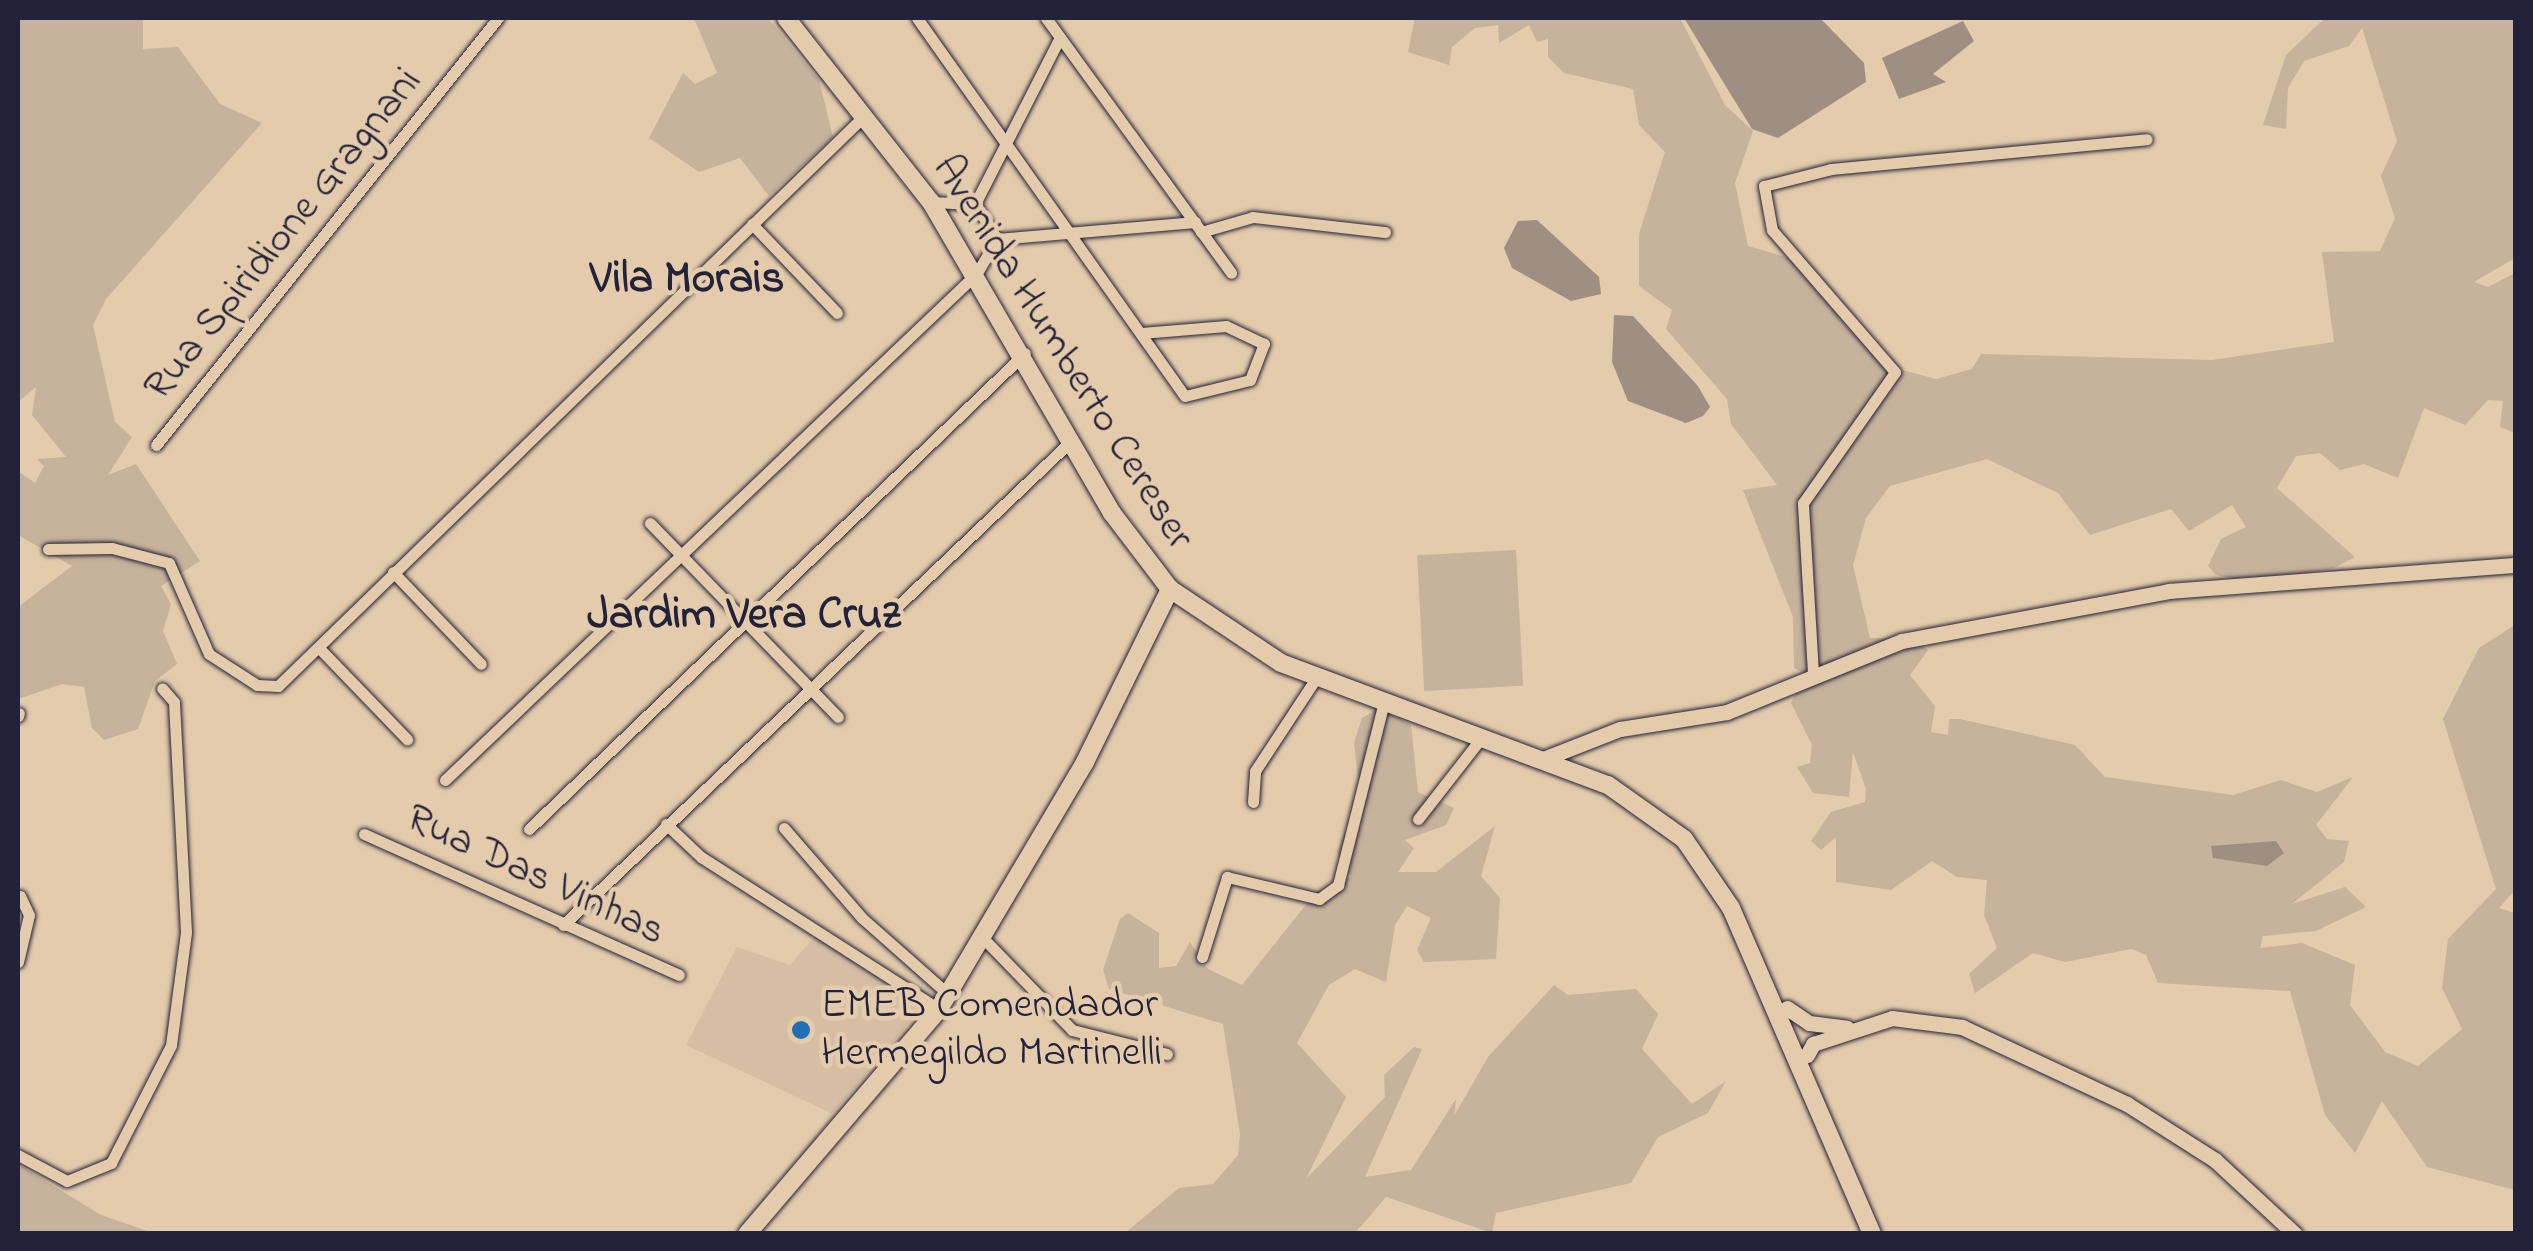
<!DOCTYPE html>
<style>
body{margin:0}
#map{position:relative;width:2533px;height:1251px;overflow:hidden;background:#e3cbab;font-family:"Indie Flower",sans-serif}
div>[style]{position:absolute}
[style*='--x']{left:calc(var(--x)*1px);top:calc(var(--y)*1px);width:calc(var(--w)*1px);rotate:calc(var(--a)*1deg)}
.built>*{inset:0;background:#d5bea3}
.green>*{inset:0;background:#c7b29b;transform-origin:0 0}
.water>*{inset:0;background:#9e8f82}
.roads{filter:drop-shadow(0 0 2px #22223b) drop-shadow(0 0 2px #22223b)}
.minor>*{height:11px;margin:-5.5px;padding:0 5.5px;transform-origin:5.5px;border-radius:5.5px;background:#e3cbab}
.tertiary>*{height:15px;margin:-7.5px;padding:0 7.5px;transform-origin:7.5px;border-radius:7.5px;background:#e3cbab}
.secondary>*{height:18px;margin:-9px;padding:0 9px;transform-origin:9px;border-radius:9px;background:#e3cbab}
.primary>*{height:18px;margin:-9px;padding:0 9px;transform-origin:9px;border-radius:9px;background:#e3cbab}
.dots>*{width:28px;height:28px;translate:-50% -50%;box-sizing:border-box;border:5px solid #e3cbab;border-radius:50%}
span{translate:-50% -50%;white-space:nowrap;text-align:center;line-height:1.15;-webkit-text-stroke:9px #e3cbab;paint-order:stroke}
.street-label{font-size:42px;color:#22223b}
.poi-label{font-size:42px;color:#22223b}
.left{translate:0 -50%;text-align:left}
.neighbourhood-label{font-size:45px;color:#22223b;font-weight:700}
.frame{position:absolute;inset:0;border:20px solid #22223b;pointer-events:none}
</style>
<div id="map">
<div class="built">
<div style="clip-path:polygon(816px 935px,926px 1003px,833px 1114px,686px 1045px,737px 947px,790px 965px)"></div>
</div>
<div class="green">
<div style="clip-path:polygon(18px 18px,143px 18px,143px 49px,178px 47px,220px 104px,262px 123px,106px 299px,93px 325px,115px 422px,132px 437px,108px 475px,136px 464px,200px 561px,161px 586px,171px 604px,163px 631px,177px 664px,155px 681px,138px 729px,104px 740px,92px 728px,84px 687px,62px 684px,18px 699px,18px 607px,72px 566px,18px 535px,18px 471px,35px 483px,44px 466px,37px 459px,66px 457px,32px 415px,36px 387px,18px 402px)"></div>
<div style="clip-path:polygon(694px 18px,768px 18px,819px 80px,833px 137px,769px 196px,740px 158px,699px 172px,649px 138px,683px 73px,695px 84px,717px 73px)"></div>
<div style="clip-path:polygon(1415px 18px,1680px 18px,1725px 105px,1753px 131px,1735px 183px,1748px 246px,1789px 258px,1843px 302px,1861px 336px,1902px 370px,1936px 379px,1972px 369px,1981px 354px,2212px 360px,2334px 342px,2322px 252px,2380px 251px,2395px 218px,2381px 176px,2397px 141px,2362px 28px,2349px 46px,2304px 61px,2288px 88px,2286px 129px,2263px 125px,2286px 55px,2325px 18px,2515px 18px,2515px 258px,2474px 282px,2488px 287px,2515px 273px,2515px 433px,2500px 427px,2503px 401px,2488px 400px,2465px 425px,2424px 408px,2398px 478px,2364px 464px,2340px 470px,2320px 453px,2296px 456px,2277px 488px,2355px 557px,2332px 569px,2247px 582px,2216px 575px,2208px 566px,2221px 539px,2246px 527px,2232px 505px,2189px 531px,2171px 509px,2090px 535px,2058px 493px,1987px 459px,1890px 486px,1866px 518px,1853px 565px,1870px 638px,1914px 639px,1928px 650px,1910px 675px,1935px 706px,1931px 732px,1948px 735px,1949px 719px,1960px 719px,2075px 745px,2105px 777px,2233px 795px,2281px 780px,2317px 792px,2353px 777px,2316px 825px,2327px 839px,2349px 841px,2344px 862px,2292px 904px,2345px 887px,2366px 907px,2316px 931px,2263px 936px,2260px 948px,2302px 943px,2355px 965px,2350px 1005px,2385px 1052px,2418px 1066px,2462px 1029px,2442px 988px,2448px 939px,2496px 889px,2443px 719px,2479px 648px,2515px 625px,2515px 890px,2499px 908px,2515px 913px,2515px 1190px,2427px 1167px,2382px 1101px,2355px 1153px,2325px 1115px,2290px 991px,2158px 983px,2146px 955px,2131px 949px,2065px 962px,2033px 953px,1975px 993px,1969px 974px,1997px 948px,1984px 915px,1987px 880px,1957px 877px,1932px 861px,1891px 890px,1836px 882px,1836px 837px,1821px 850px,1811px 841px,1831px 812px,1865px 802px,1866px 789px,1853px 752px,1849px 797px,1813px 793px,1797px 767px,1810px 763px,1812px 745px,1791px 703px,1806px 674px,1794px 668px,1793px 617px,1743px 490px,1777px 485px,1731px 424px,1727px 399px,1666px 329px,1672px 310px,1639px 286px,1639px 234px,1665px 152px,1639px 125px,1633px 89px,1564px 73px,1548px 57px,1548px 39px,1537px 42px,1529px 25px,1499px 43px,1498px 25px,1475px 28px,1452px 47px,1449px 65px,1408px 52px)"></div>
<div style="left:1516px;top:550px;width:136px;height:99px;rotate:87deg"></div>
<div style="clip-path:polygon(1379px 708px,1411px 725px,1418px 792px,1454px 808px,1446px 825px,1405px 840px,1414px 848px,1398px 872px,1436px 872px,1495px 826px,1481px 876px,1500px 898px,1496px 959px,1424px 962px,1417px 950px,1431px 918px,1407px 906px,1395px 925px,1386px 982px,1355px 969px,1329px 985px,1297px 1043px,1346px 1097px,1306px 1179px,1385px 1097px,1384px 1075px,1414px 1047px,1422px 1049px,1365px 1177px,1411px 1170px,1456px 1099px,1454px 1116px,1488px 1057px,1554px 985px,1568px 995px,1636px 989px,1658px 1014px,1642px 1049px,1692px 1104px,1726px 1081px,1708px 1113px,1658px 1137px,1631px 1183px,1496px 1213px,1492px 1233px,1386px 1197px,1355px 1233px,1125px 1233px,1179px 1188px,1213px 1184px,1238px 1155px,1240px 1134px,1223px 1024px,1109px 989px,1103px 970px,1120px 919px,1128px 913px,1159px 933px,1159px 968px,1176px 966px,1190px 942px,1208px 969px,1242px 985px,1316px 892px,1351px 877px,1337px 852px,1360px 793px,1354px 743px,1362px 718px)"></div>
<div style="clip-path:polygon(18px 1164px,101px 1215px,153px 1233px,18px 1233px)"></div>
</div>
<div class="water">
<div style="clip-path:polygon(1684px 18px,1820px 18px,1864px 63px,1866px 82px,1778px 138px,1752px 129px)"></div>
<div style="clip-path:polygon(1963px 21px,1974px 41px,1933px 74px,1946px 82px,1899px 99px,1882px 58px)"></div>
<div style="clip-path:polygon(1537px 220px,1599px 277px,1601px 294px,1571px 301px,1512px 268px,1504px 248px,1518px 221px)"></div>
<div style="clip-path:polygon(1614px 315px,1633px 316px,1698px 386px,1710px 407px,1703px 416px,1686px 423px,1628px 401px,1612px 362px)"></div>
<div style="clip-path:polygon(2276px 841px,2284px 853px,2267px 866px,2213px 858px,2211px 846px)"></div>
</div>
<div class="roads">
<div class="minor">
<div style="--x:917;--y:18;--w:463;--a:54.7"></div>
<div style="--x:1185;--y:396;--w:67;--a:-13.8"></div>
<div style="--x:1250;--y:380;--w:39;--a:-69"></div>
<div style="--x:1264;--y:344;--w:42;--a:-154.7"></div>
<div style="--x:1226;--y:326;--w:85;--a:175.3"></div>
<div style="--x:1046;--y:18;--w:315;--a:54"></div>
<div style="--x:931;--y:202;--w:44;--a:2.6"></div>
<div style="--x:975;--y:204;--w:187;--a:-63"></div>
<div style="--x:975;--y:204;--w:41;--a:57.8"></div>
<div style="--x:752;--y:224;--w:123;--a:46.3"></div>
<div style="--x:1201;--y:232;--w:54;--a:-16.1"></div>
<div style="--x:1253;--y:217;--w:133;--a:6.5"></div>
<div style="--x:156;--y:445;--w:547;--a:-51.31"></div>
<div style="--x:650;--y:523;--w:270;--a:45.9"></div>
<div style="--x:48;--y:549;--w:64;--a:-0.9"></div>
<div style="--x:112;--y:548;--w:59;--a:14.7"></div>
<div style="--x:169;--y:563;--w:99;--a:66.3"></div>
<div style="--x:209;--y:654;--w:57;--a:32.9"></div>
<div style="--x:257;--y:685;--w:21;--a:3"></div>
<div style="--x:278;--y:686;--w:820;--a:-44.21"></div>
<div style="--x:393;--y:572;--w:127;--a:46.3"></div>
<div style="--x:319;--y:648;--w:127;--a:46"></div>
<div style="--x:1813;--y:673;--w:170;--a:-93.4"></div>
<div style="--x:1803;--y:503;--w:160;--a:-54.9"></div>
<div style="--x:1895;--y:372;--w:188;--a:-130.9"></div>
<div style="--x:1772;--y:230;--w:45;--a:-100.3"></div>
<div style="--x:1764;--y:186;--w:69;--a:-14.2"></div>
<div style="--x:1831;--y:169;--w:317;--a:-5.4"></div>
<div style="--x:18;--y:716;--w:3;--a:-72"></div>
<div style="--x:445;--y:780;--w:735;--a:-43.62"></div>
<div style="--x:977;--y:273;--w:39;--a:-60"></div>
<div style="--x:997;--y:239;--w:199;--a:-4.9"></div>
<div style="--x:1253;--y:802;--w:31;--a:-86"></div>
<div style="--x:1255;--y:771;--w:111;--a:-56.7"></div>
<div style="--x:1418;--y:819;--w:104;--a:-52"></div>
<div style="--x:666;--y:824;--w:48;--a:43.3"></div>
<div style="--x:701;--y:857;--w:282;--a:32.6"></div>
<div style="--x:784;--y:828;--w:119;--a:49.1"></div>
<div style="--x:862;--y:918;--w:115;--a:41.5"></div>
<div style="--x:529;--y:829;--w:687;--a:-43.82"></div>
<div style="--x:364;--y:834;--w:345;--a:24.1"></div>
<div style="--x:563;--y:925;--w:703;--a:-43.62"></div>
<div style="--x:982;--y:937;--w:129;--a:45.9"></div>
<div style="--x:1072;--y:1030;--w:98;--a:14.2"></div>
<div style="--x:1202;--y:957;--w:84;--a:-72.6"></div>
<div style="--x:1227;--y:877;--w:95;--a:13.4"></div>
<div style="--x:1319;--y:899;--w:24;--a:-36"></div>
<div style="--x:1338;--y:885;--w:189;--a:-75.9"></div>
<div style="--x:18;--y:962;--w:48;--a:-76.8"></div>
<div style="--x:29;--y:915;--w:21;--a:-115"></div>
<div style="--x:18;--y:1155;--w:55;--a:28"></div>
<div style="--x:67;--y:1181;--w:48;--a:-22.2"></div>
<div style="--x:111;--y:1163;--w:132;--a:-63"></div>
<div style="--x:171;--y:1045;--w:114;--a:-82.4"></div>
<div style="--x:186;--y:932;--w:230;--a:-93"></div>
<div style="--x:174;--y:702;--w:18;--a:-131"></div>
</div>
<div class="tertiary">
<div style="--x:1543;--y:759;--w:83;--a:-21.3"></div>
<div style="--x:1620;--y:729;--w:108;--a:-9"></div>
<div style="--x:1727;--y:712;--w:189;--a:-22.1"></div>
<div style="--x:1902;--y:641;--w:272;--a:-10.6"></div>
<div style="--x:2169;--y:591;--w:348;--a:-4.3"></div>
<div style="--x:1787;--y:1008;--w:27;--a:34"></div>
<div style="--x:1809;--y:1023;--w:38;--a:7"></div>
<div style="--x:1807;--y:1055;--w:13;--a:-61"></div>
<div style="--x:1813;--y:1044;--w:83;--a:-18.2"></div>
<div style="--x:1892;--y:1018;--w:71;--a:7.3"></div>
<div style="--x:1962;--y:1027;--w:182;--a:25"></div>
<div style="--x:2127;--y:1104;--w:104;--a:32.5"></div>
<div style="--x:2215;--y:1160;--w:109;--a:42.8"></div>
</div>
<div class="secondary">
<div style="--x:747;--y:1234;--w:296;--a:-49.5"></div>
<div style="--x:939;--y:1009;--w:287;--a:-59.4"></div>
<div style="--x:1085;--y:762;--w:193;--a:-63.8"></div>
</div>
<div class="primary">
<div style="--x:786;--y:18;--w:234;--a:51.8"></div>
<div style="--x:931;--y:202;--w:360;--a:59.8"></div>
<div style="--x:1112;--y:513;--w:96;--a:52.7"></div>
<div style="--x:1170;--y:589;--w:133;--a:33.7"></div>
<div style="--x:1281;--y:663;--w:349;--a:20.5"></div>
<div style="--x:1608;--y:785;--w:93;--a:35.4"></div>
<div style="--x:1684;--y:839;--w:83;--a:55.7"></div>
<div style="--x:1731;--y:908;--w:355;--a:66.6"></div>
</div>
</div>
<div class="dots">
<div style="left:801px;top:1030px;background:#1f6fb2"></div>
</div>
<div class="street-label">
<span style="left:284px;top:235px;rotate:-51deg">Rua Spiridione Gragnani</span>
<span style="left:1062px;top:353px;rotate:58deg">Avenida Humberto Cereser</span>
<span style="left:535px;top:876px;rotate:25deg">Rua Das Vinhas</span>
</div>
<div class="poi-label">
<span class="left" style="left:821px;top:1030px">EMEB Comendador<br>Hermegildo Martinelli</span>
</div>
<div class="neighbourhood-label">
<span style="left:687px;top:281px">Vila Morais</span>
<span style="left:744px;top:617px">Jardim Vera Cruz</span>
</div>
<div class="frame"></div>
</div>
